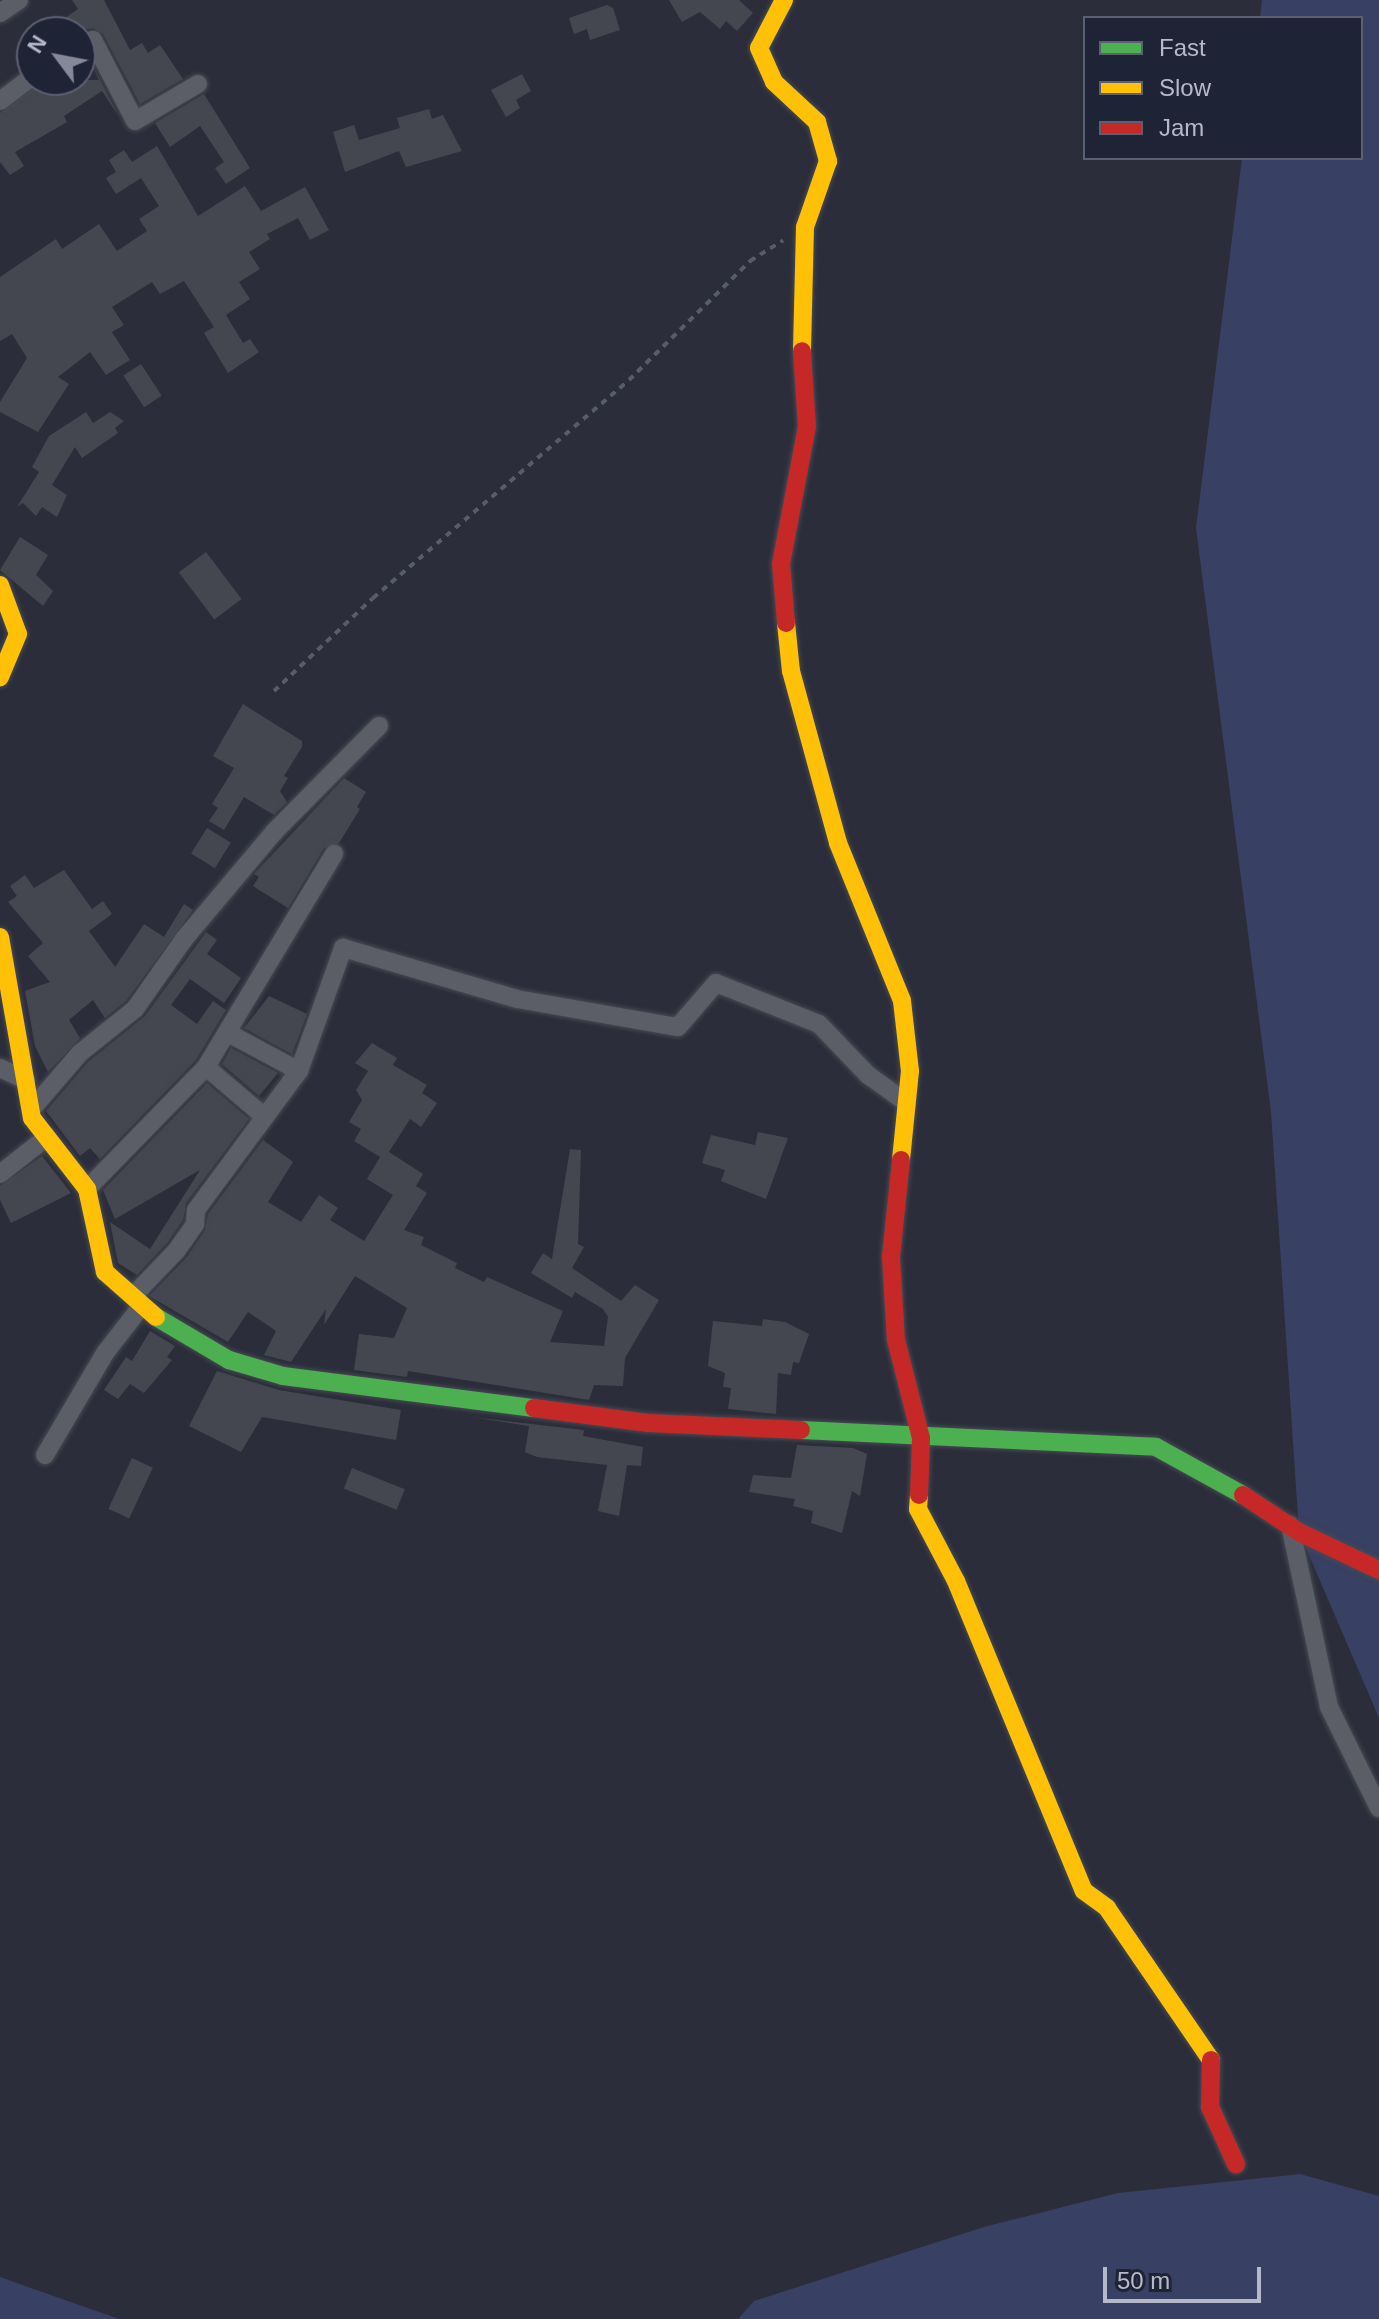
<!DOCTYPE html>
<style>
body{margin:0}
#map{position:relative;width:1379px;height:2319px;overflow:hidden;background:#2b2e3a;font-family:Helvetica,sans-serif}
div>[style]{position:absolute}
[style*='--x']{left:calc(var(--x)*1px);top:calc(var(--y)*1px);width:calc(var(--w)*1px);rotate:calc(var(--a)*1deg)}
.water>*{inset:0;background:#384063}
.building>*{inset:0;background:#444750;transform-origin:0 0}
.path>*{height:4px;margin-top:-2px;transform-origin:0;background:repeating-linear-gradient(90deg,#585c64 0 6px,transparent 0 12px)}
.roads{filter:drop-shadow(0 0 2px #474a53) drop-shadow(0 0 2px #474a53)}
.street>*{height:18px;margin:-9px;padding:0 9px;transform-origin:9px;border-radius:9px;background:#5b5e67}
.fast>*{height:18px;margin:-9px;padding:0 9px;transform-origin:9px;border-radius:9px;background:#4caf50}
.slow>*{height:18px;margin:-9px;padding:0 9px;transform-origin:9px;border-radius:9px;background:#ffc107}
.jam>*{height:18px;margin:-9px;padding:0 9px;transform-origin:9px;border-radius:9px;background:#c62828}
span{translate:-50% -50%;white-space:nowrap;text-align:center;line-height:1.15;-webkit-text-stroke:6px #1e2335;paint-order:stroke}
.legend{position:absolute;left:1083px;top:16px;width:280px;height:144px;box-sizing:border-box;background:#1e2335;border:2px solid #5b5f71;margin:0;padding:10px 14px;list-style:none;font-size:24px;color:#b6b9ca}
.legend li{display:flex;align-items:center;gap:16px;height:40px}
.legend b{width:40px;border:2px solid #5b5f71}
.north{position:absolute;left:16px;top:16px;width:80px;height:80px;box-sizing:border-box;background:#1e2335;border:2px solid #5b5f71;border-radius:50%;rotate:302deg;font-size:22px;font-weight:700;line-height:32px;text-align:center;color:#b6b9ca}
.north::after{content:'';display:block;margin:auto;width:28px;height:36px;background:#858898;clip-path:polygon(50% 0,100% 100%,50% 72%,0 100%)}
.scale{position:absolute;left:1103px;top:2267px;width:158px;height:36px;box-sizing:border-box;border:4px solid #b6b9ca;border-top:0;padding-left:10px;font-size:24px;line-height:28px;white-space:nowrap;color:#b6b9ca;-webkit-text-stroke:6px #1e2335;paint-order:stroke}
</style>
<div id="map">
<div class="water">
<div style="clip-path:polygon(1262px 0,1379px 0,1379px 1718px,1299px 1532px,1271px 1112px,1196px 528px,1242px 158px,1361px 158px,1361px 18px,1260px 18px)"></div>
<div style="clip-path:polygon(1300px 2174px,1379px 2196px,1379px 2319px,738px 2319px,754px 2301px,984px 2227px,1118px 2193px)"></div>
<div style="clip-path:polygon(0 2277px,28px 2287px,119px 2319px,0 2319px)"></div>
</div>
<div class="building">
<div style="clip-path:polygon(72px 0,104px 0,130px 50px,142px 43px,148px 53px,160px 45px,183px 79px,140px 104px,103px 34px,93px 28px,73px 32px,65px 18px,78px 9px)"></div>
<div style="clip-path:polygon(669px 0,739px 0,753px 13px,737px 31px,726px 21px,720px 29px,700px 12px,682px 22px)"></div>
<div style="clip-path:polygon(607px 5px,613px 8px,620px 30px,590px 40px,587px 29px,574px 34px,569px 18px)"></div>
<div style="clip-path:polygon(89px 58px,118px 115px,102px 91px,64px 116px,67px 122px,15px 152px,24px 166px,10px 175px,0 162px,0 113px,43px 80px,99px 80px)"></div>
<div style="clip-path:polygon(522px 74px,531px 91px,516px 100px,520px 108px,506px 117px,491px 90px)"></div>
<div style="clip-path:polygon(204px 94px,250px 168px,226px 184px,215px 168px,224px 162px,200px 126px,170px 147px,155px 123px)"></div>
<div style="clip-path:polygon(429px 109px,432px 119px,443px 115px,462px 151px,406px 167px,399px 151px,345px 172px,333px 132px,354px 125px,359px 140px,400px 128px,397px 118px)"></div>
<div style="clip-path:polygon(157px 146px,198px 216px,245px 186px,261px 211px,305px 187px,329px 230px,310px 240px,298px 218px,267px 234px,270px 239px,249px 252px,260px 269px,239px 282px,250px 299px,226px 315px,243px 343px,250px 339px,259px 352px,228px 373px,204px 333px,214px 327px,184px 281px,160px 294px,152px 282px,112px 307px,124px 325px,112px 332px,130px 360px,106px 375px,90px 352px,58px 377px,69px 384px,38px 432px,0 412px,0 402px,27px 358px,12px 334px,0 341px,0 277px,56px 239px,62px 249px,99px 224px,117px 251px,147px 231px,139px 219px,159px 206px,141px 178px,116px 194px,106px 178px,116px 172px,109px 160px,124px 150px,132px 162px)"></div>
<div style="left:141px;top:364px;width:38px;height:21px;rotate:57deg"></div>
<div style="clip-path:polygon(86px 412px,93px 423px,110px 412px,124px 421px,115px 428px,118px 433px,82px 458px,75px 447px,52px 485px,67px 495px,57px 517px,42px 507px,36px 516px,23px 503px,17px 507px,39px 472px,32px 467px,49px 436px)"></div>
<div style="clip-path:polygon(20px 537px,48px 555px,36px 575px,53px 591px,43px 606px,0 570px)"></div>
<div style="left:206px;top:552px;width:59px;height:34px;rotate:53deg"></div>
<div style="clip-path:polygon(243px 704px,302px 741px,302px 747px,284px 776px,288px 778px,280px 791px,287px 802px,274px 815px,244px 797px,224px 830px,209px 821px,218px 808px,212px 804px,234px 768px,213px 756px)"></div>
<div style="clip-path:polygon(344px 778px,366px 792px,357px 807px,360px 809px,339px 843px,324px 848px,288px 908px,253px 886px,259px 877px,254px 874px)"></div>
<div style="left:207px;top:828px;width:28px;height:30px;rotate:32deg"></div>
<div style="clip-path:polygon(64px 870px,92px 909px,103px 901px,112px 914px,89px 931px,115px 967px,144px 924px,164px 937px,184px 904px,193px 910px,126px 1001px,105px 1018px,93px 1000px,69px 1020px,80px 1038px,48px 1072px,35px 1046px,25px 991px,50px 982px,28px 956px,43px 943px,8px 902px,17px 896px,10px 886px,25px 875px,34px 888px)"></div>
<div style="clip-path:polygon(206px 932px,217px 940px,207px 954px,241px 978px,224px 1003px,190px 979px,171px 1005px,197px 1024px,213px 1001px,226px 1010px,196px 1060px,100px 1159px,90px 1148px,80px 1156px,46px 1111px,88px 1062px,145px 1016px)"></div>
<div style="clip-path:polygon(269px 996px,307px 1014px,292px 1054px,244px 1028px)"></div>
<div style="clip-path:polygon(372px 1043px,397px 1058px,393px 1065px,427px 1085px,422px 1093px,437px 1103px,421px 1127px,410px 1119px,389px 1152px,423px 1174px,416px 1186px,427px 1193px,404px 1230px,424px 1237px,421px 1245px,457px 1263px,455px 1268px,484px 1282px,487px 1277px,563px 1311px,550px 1342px,604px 1346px,608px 1317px,603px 1309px,575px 1292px,572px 1298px,531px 1273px,543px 1253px,552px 1259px,570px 1149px,581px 1150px,578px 1244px,584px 1247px,572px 1268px,621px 1301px,635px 1285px,659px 1300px,625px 1358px,623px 1386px,594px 1385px,589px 1400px,408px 1371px,407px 1377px,354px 1370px,359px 1334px,394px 1338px,407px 1308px,355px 1276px,324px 1325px,326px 1309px,291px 1362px,264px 1355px,276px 1331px,248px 1312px,228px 1342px,149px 1296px,187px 1257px,205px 1230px,208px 1214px,263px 1140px,293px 1162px,268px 1202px,301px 1222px,319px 1195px,338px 1208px,330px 1220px,364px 1241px,393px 1195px,367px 1179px,380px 1157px,354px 1141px,361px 1129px,349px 1122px,362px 1100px,356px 1090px,368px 1071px,355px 1063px)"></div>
<div style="clip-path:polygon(231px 1048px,278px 1073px,259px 1096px,222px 1064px)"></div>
<div style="clip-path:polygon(207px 1083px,249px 1119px,186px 1203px,183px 1220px,168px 1242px,137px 1275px,118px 1263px,110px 1222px,150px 1249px,200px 1170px,115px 1219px,103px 1190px)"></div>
<div style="clip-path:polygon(758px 1132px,788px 1138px,766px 1199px,721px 1181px,725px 1170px,702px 1163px,711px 1135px,755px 1145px)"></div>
<div style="clip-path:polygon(42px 1156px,71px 1193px,11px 1223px,0 1200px,0 1186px)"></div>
<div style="clip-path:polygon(763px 1319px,785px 1322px,809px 1334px,799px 1363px,793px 1362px,791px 1375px,778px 1373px,776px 1414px,728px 1409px,731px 1388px,723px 1387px,725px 1373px,708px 1366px,713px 1321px,762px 1326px)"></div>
<div style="clip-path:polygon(150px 1331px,175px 1346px,167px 1357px,172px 1360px,144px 1393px,130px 1384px,118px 1399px,104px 1390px,126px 1357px,132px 1361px)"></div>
<div style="clip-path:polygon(217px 1371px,279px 1390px,401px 1410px,396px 1440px,262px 1417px,241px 1452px,189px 1426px)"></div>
<div style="clip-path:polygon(471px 1417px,584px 1430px,583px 1436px,643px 1447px,641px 1466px,627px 1465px,619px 1516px,598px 1511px,607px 1465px,537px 1457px,525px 1452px,529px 1426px)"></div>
<div style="clip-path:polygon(797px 1445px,853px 1448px,867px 1454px,860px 1496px,852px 1491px,842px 1533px,811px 1523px,813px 1511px,793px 1506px,795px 1499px,749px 1492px,753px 1475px,791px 1478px)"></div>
<div style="left:132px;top:1458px;width:23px;height:56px;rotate:25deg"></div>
<div style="left:352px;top:1468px;width:57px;height:22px;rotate:22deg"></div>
</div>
<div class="path">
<div style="--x:274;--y:691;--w:136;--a:-43.2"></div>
<div style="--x:373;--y:598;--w:336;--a:-40.4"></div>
<div style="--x:629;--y:380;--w:170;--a:-44.5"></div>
<div style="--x:750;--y:261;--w:39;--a:-32"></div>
</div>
<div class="roads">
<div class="street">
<div style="--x:0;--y:13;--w:23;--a:-34"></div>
<div style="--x:80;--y:49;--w:16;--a:-35"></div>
<div style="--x:93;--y:40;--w:91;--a:62.6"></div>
<div style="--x:135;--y:121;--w:73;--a:-30.4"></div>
<div style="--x:0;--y:101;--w:40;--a:-37"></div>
<div style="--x:230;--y:1034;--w:78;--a:28.2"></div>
<div style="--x:206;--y:1067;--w:77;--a:40.3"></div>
<div style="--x:0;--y:1068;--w:29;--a:25"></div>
<div style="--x:31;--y:1110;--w:75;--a:-49.3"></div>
<div style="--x:80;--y:1053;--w:70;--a:-38.7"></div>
<div style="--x:135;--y:1009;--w:85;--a:-55"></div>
<div style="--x:184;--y:939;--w:141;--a:-49.9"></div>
<div style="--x:275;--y:831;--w:148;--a:-45.3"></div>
<div style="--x:0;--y:1174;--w:60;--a:-38.2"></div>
<div style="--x:87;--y:1189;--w:170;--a:-45.7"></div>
<div style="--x:206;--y:1067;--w:249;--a:-59"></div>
<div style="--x:45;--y:1455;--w:118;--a:-59.5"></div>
<div style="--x:105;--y:1353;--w:57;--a:-52.1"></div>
<div style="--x:140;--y:1308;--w:14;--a:-115"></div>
<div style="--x:134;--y:1295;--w:62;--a:-46.3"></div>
<div style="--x:177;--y:1250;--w:32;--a:-55"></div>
<div style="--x:195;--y:1224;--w:14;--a:-86"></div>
<div style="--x:196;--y:1210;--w:173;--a:-53.5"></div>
<div style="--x:299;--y:1071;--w:131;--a:-70.3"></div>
<div style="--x:343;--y:948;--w:181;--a:16.3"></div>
<div style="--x:517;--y:999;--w:163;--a:9.9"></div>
<div style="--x:678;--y:1027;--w:58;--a:-49.2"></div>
<div style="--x:716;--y:983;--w:111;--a:21.7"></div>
<div style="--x:819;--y:1024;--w:71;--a:46.1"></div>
<div style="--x:868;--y:1075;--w:48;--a:35.7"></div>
<div style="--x:1290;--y:1525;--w:186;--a:77.9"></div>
<div style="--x:1329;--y:1707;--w:113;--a:63.7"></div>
</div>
<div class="fast">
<div style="--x:156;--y:1317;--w:85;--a:30.5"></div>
<div style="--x:229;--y:1360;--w:56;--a:16.5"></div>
<div style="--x:283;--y:1376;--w:253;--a:7.3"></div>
<div style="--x:801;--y:1430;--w:355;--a:2.7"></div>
<div style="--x:1156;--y:1447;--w:99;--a:28.9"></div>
</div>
<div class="slow">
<div style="--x:784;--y:0;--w:54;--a:117.5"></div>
<div style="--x:759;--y:48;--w:37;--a:66"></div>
<div style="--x:774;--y:82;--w:59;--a:42.9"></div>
<div style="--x:817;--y:122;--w:41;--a:74.2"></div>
<div style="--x:828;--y:161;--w:70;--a:109.2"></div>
<div style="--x:805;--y:227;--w:124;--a:91.4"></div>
<div style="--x:0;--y:585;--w:52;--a:69.8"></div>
<div style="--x:18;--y:634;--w:47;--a:112.7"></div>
<div style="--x:786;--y:623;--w:48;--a:84.1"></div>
<div style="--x:791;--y:671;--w:178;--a:74.7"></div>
<div style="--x:838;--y:843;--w:170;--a:67.9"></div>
<div style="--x:902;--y:1001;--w:70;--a:83.5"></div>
<div style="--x:910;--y:1071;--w:89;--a:95.8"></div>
<div style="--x:0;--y:937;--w:184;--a:80"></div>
<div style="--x:32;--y:1118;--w:90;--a:52.2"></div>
<div style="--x:87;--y:1189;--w:85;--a:77.8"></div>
<div style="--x:105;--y:1272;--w:68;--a:41.4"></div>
<div style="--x:919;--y:1495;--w:14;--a:94"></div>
<div style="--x:918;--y:1509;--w:81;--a:62.2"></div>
<div style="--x:956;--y:1581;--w:335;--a:67.6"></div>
<div style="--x:1084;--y:1891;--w:29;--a:36"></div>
<div style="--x:1107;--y:1908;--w:184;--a:55.6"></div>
</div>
<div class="jam">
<div style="--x:786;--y:623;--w:59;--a:-94.8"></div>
<div style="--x:781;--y:564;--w:139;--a:-79.3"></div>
<div style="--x:807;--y:427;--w:76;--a:-93.8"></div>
<div style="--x:901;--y:1160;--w:98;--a:95.9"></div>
<div style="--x:891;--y:1257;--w:83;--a:86.6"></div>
<div style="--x:896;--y:1340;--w:101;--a:75.7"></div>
<div style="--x:921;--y:1438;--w:57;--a:92"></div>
<div style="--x:534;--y:1408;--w:115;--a:7.5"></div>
<div style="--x:648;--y:1423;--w:153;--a:2.6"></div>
<div style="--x:1243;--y:1495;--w:67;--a:33.5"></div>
<div style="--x:1299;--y:1532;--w:89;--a:25.4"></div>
<div style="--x:1211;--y:2060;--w:47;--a:91.2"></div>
<div style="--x:1210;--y:2107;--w:63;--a:65.5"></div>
</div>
</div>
<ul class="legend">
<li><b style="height:10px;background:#4caf50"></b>Fast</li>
<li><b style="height:10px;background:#ffc107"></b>Slow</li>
<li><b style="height:10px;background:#c62828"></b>Jam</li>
</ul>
<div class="north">N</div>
<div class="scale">50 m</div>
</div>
